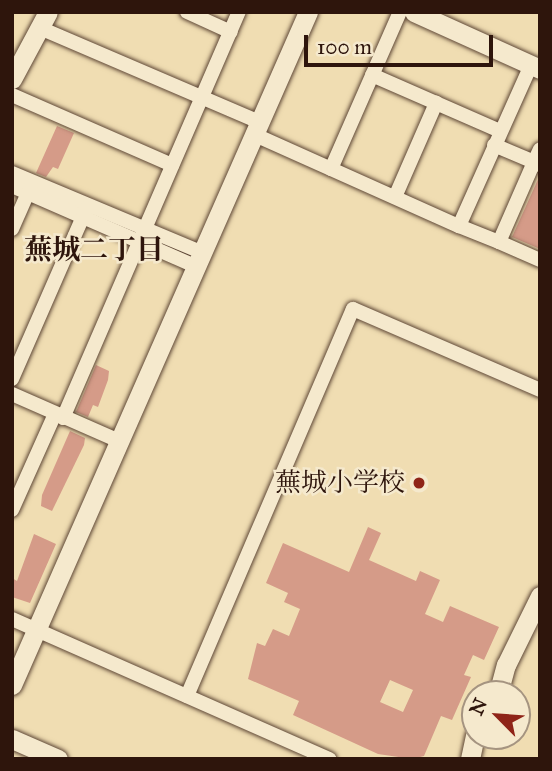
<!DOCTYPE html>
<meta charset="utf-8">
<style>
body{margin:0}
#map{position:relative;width:552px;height:771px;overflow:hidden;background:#f0ddb2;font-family:"IM FELL Great Primer","Noto Serif JP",serif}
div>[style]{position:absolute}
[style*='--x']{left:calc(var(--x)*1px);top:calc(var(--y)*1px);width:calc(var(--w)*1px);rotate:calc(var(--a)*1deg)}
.building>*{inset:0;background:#d59b88}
.roads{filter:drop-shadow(0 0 2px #5e4736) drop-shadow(0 0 2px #5e4736)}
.street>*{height:14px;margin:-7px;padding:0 7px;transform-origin:7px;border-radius:7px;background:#f5e9cd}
.secondary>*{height:19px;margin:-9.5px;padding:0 9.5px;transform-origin:9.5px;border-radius:9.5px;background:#f5e9cd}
.dots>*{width:19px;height:19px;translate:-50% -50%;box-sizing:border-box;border:4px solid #f5e9cd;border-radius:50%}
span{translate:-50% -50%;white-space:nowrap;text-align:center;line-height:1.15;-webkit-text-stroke:5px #f5e9cd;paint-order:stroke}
.poi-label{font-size:26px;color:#2e150c}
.right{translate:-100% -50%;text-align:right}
.neighbourhood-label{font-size:28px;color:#2e150c;font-weight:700}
.frame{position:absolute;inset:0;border:14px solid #2e150c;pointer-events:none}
.north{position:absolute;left:461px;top:680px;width:70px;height:70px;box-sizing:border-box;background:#f5e9cd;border:2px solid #a59480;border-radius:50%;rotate:295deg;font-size:19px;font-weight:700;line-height:28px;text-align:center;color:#2e150c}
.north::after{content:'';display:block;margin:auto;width:24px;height:32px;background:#8f2418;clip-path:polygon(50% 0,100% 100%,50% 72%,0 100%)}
.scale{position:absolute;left:304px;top:35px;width:189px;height:32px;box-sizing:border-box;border:4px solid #2e150c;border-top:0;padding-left:9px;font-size:21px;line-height:24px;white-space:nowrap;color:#2e150c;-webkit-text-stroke:5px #f5e9cd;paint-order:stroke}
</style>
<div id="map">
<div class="building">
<div style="clip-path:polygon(57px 126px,74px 133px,58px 169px,53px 167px,46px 177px,36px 173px)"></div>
<div style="clip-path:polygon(540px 175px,540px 249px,512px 237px)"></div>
<div style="clip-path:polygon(96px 365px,109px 371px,108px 380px,98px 407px,93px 405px,88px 417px,76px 412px)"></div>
<div style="clip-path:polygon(70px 431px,85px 438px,84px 445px,52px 511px,41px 506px,42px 495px)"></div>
<div style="clip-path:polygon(evenodd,368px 527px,381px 533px,369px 560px,416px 581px,420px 571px,440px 580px,425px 614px,443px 622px,450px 606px,499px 627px,484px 660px,473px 655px,464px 675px,471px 677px,452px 720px,441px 716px,424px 756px,412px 759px,378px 754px,293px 715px,299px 701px,248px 679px,257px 643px,265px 646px,273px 629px,289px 636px,300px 609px,284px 602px,288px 593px,266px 583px,283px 543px,349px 572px,368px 527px,390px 680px,413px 690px,403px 712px,380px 702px,390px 680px)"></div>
<div style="clip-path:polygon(34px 534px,56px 544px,30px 603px,12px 597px,12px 578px,17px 581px)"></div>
</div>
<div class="roads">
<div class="street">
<div style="--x:187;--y:12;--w:48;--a:24.4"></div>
<div style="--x:40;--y:28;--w:238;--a:23.2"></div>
<div style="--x:372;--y:75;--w:140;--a:23.6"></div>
<div style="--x:12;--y:95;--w:175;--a:23.6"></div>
<div style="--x:253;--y:134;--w:226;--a:24.1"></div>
<div style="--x:459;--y:226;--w:176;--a:-65.9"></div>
<div style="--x:494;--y:145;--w:43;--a:23"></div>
<div style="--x:534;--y:162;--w:14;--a:-65"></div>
<div style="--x:540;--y:165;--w:7;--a:-153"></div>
<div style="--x:534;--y:162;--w:87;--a:113.6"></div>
<div style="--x:499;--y:242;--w:45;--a:23.7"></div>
<div style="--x:331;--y:169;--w:171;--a:-66.3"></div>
<div style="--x:12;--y:173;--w:205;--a:22.7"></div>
<div style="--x:12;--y:186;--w:200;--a:23.6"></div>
<div style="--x:395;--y:197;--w:103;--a:-66.4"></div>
<div style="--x:459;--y:226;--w:43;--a:21.8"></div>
<div style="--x:12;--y:229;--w:47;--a:-66.2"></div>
<div style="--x:12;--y:379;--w:188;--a:-66.4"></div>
<div style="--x:12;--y:394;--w:117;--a:23.7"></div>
<div style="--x:63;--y:418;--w:443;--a:-66.6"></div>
<div style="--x:12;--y:510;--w:105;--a:-65.9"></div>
<div style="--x:12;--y:619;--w:347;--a:23.8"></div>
<div style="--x:187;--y:696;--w:421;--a:-66.8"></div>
<div style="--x:353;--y:309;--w:204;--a:23.4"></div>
</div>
<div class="secondary">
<div style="--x:414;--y:12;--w:138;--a:24.3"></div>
<div style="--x:12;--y:79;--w:76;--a:-61.8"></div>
<div style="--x:12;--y:685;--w:735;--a:-66.26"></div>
<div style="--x:498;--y:694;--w:30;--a:-75"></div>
<div style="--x:506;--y:665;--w:77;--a:-63.8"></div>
<div style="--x:12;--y:739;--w:50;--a:23.5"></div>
<div style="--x:470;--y:759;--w:24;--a:-78"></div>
</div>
</div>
<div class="dots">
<div style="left:419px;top:483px;background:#8f2418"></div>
</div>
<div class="poi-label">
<span class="right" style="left:405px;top:483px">蕪城小学校</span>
</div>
<div class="neighbourhood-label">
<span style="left:94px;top:250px">蕪城二丁目</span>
</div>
<div class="frame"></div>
<div class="north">N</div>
<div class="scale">100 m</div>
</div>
